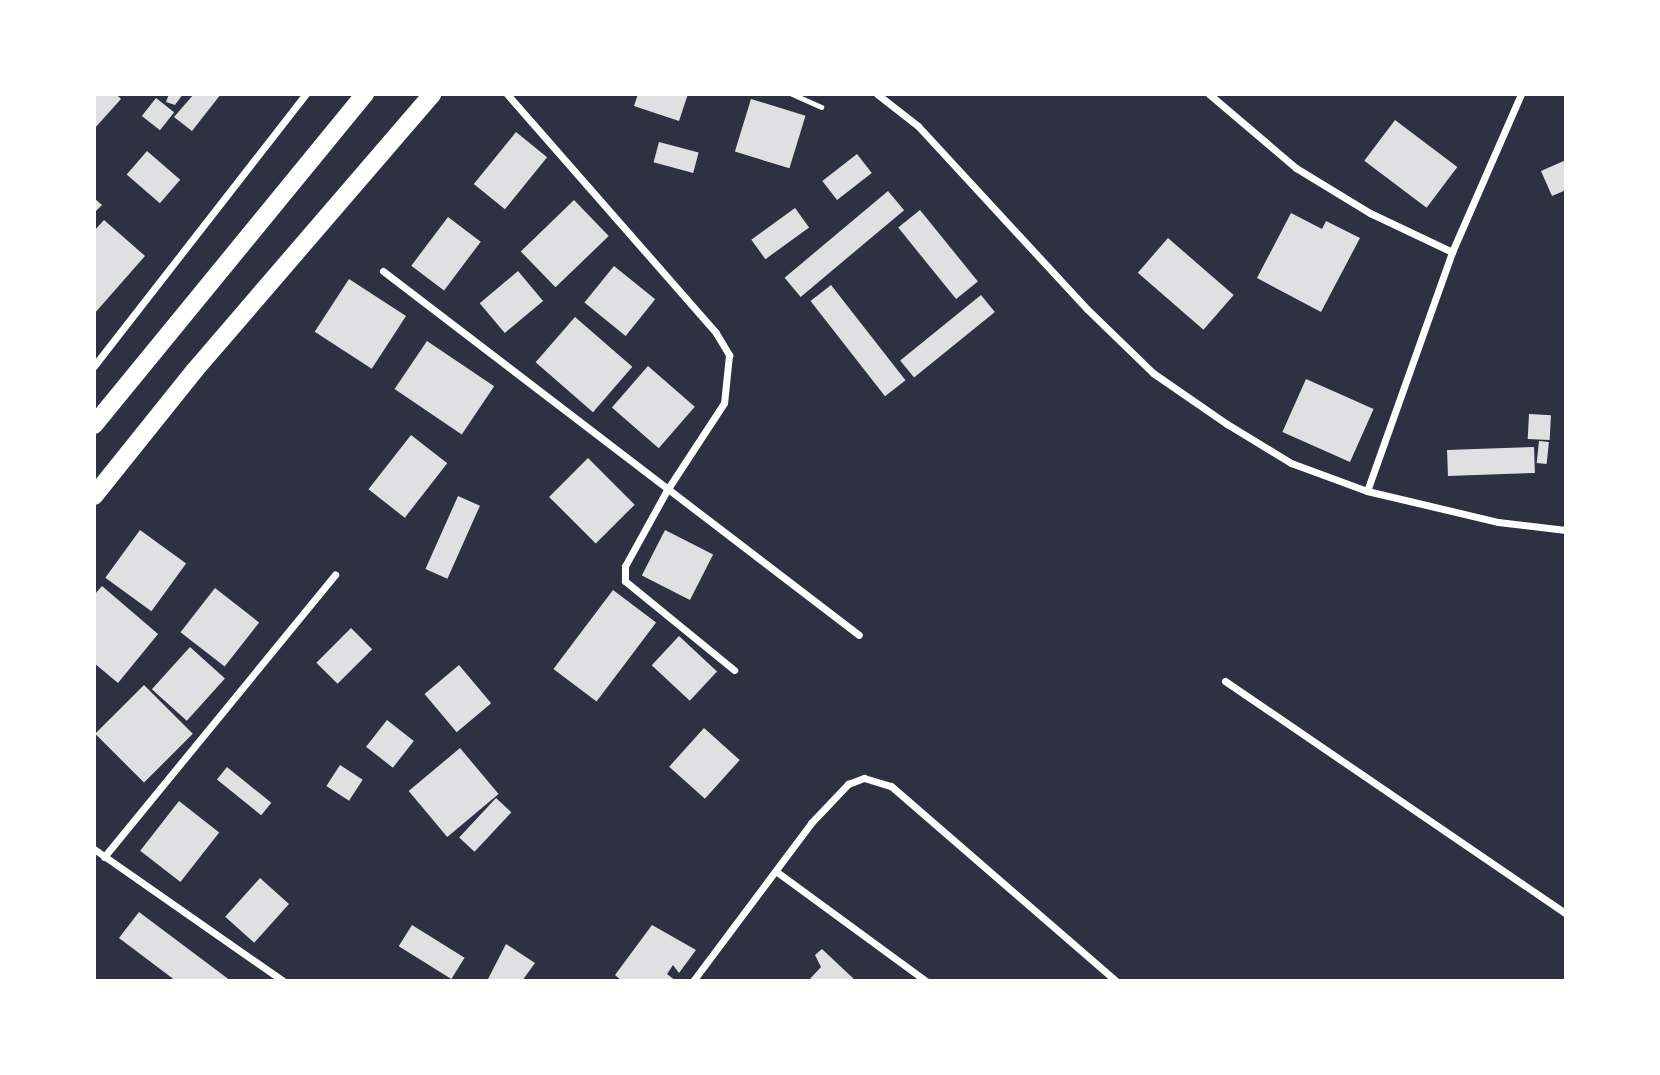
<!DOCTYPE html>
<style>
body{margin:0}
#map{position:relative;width:1660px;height:1075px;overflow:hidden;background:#2d3142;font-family:Karla,sans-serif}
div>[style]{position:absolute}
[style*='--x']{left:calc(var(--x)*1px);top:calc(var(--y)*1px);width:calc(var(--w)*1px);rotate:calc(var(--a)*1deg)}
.building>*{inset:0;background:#e0e0e3;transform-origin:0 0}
.service>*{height:5px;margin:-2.5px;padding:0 2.5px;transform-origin:2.5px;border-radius:2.5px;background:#fff}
.minor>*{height:7px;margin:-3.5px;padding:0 3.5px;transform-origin:3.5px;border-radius:3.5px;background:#fff}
.trunk>*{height:18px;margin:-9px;padding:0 9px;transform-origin:9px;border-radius:9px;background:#fff}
span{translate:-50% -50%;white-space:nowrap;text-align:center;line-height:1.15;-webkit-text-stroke:5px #fff;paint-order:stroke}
.frame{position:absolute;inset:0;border:96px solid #fff;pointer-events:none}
</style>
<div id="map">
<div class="building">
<div style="clip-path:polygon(94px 94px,116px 94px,121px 99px,94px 129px)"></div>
<div style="clip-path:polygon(169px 94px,183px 94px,175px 105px,166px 102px)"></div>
<div style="clip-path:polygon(194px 94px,221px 94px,192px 131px,174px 117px)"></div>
<div style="clip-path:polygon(638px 94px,688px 94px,679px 121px,634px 106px)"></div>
<div style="left:156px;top:98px;width:23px;height:23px;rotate:38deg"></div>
<div style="left:751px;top:99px;width:57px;height:55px;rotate:17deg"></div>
<div style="left:1395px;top:120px;width:78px;height:51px;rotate:37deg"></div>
<div style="left:516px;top:132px;width:40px;height:67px;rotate:39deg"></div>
<div style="left:659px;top:142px;width:41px;height:21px;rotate:15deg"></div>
<div style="left:147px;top:151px;width:44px;height:31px;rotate:41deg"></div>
<div style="left:857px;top:154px;width:24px;height:44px;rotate:52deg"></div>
<div style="clip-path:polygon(1566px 160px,1566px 190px,1552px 196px,1541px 171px)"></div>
<div style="left:888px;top:191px;width:25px;height:135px;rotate:50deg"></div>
<div style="clip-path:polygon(94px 198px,102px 205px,94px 213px)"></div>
<div style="left:574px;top:200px;width:50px;height:74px;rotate:46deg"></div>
<div style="left:795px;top:208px;width:24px;height:54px;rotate:54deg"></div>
<div style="left:920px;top:210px;width:92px;height:28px;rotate:51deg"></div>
<div style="clip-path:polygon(1291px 213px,1322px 229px,1326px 221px,1360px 238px,1321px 312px,1257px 278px)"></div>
<div style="left:448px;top:217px;width:41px;height:61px;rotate:37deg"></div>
<div style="clip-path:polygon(104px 220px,145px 256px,94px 314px,94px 231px)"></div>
<div style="left:1168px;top:238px;width:87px;height:46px;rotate:41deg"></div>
<div style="left:614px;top:266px;width:53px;height:47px;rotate:39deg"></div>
<div style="left:518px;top:271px;width:39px;height:50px;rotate:50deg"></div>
<div style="left:349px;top:279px;width:68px;height:63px;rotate:33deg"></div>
<div style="left:831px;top:285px;width:121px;height:26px;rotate:52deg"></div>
<div style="left:981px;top:295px;width:22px;height:104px;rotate:51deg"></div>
<div style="left:575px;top:317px;width:76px;height:60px;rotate:41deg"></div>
<div style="left:427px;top:341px;width:81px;height:58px;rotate:34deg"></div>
<div style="left:648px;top:366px;width:62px;height:55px;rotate:41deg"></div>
<div style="left:1306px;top:379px;width:74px;height:58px;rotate:24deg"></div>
<div style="left:1529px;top:414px;width:22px;height:25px;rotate:3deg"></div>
<div style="left:411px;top:435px;width:46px;height:69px;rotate:38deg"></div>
<div style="left:1539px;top:441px;width:10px;height:22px;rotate:6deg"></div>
<div style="left:1534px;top:447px;width:26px;height:87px;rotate:88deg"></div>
<div style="left:588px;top:458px;width:66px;height:55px;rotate:45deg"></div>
<div style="left:458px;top:496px;width:24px;height:80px;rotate:24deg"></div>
<div style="left:140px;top:530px;width:57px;height:59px;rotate:36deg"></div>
<div style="left:665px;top:530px;width:54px;height:51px;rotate:27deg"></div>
<div style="clip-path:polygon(102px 586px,158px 634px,118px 683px,94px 663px,94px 595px)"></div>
<div style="left:215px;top:588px;width:56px;height:56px;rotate:38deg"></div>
<div style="left:613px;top:590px;width:54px;height:99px;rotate:37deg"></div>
<div style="left:351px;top:628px;width:30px;height:49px;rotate:45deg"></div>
<div style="left:679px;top:636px;width:52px;height:40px;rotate:43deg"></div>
<div style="left:190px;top:647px;width:47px;height:57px;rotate:42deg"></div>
<div style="left:459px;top:665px;width:50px;height:45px;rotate:50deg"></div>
<div style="left:144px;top:685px;width:69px;height:69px;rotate:45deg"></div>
<div style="left:387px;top:720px;width:34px;height:34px;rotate:38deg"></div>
<div style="left:704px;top:728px;width:48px;height:52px;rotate:42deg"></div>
<div style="left:460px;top:748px;width:60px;height:67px;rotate:50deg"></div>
<div style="left:340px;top:765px;width:27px;height:25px;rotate:33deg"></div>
<div style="left:227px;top:767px;width:57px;height:16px;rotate:39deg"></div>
<div style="left:496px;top:798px;width:21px;height:54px;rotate:43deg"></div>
<div style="left:179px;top:801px;width:51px;height:63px;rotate:38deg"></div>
<div style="left:260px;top:878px;width:39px;height:52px;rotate:42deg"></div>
<div style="clip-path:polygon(139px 912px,231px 981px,176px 981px,119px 938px)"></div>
<div style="left:412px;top:925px;width:62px;height:25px;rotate:32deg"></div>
<div style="clip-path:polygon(652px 925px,696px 950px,679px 973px,673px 965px,667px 974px,676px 981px,622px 981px,615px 975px)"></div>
<div style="clip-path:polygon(506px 944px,535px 963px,522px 981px,487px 981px)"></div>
<div style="clip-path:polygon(822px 949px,856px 981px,808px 981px,821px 967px,815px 955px)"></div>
</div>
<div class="service">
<div style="--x:792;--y:94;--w:32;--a:24"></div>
</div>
<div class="minor">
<div style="--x:507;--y:94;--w:317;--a:48.8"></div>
<div style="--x:716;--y:333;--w:26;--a:59"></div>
<div style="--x:729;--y:355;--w:48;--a:95.9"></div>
<div style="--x:724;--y:403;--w:104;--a:123.2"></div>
<div style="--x:667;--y:490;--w:87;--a:118.9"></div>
<div style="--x:625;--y:566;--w:15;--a:90"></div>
<div style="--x:625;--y:581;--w:141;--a:39.2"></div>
<div style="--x:877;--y:94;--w:52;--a:38"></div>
<div style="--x:918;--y:126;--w:249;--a:47.3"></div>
<div style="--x:1087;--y:309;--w:92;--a:44.1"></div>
<div style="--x:1153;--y:373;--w:90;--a:34.6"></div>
<div style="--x:1227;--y:424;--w:75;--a:31.4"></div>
<div style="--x:1291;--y:463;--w:81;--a:20.2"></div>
<div style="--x:1367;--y:491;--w:135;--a:13.3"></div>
<div style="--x:1498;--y:522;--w:68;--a:6.7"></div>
<div style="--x:1209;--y:94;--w:114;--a:40.4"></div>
<div style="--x:1296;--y:168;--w:87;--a:31.3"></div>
<div style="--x:1370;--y:213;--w:91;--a:25.4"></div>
<div style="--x:383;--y:271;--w:599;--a:37.41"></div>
<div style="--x:94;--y:366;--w:345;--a:-52.1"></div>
<div style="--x:1367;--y:491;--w:254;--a:-70.4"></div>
<div style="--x:1452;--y:252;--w:172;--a:-66.4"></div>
<div style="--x:1225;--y:681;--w:413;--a:34.3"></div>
<div style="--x:94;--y:849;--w:231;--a:34.9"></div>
<div style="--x:104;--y:857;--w:365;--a:-50.7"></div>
<div style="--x:777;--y:872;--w:185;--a:36.2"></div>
<div style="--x:693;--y:981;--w:197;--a:-53.2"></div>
<div style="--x:811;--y:823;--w:54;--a:-46.5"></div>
<div style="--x:848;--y:784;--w:17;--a:-21"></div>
<div style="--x:864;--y:778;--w:28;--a:17"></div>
<div style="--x:891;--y:786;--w:298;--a:40.9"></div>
</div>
<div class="trunk">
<div style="--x:94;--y:425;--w:428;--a:-50.7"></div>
<div style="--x:94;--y:496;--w:161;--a:-51.3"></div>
<div style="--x:195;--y:370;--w:364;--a:-49.3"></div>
</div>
<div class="frame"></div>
</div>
